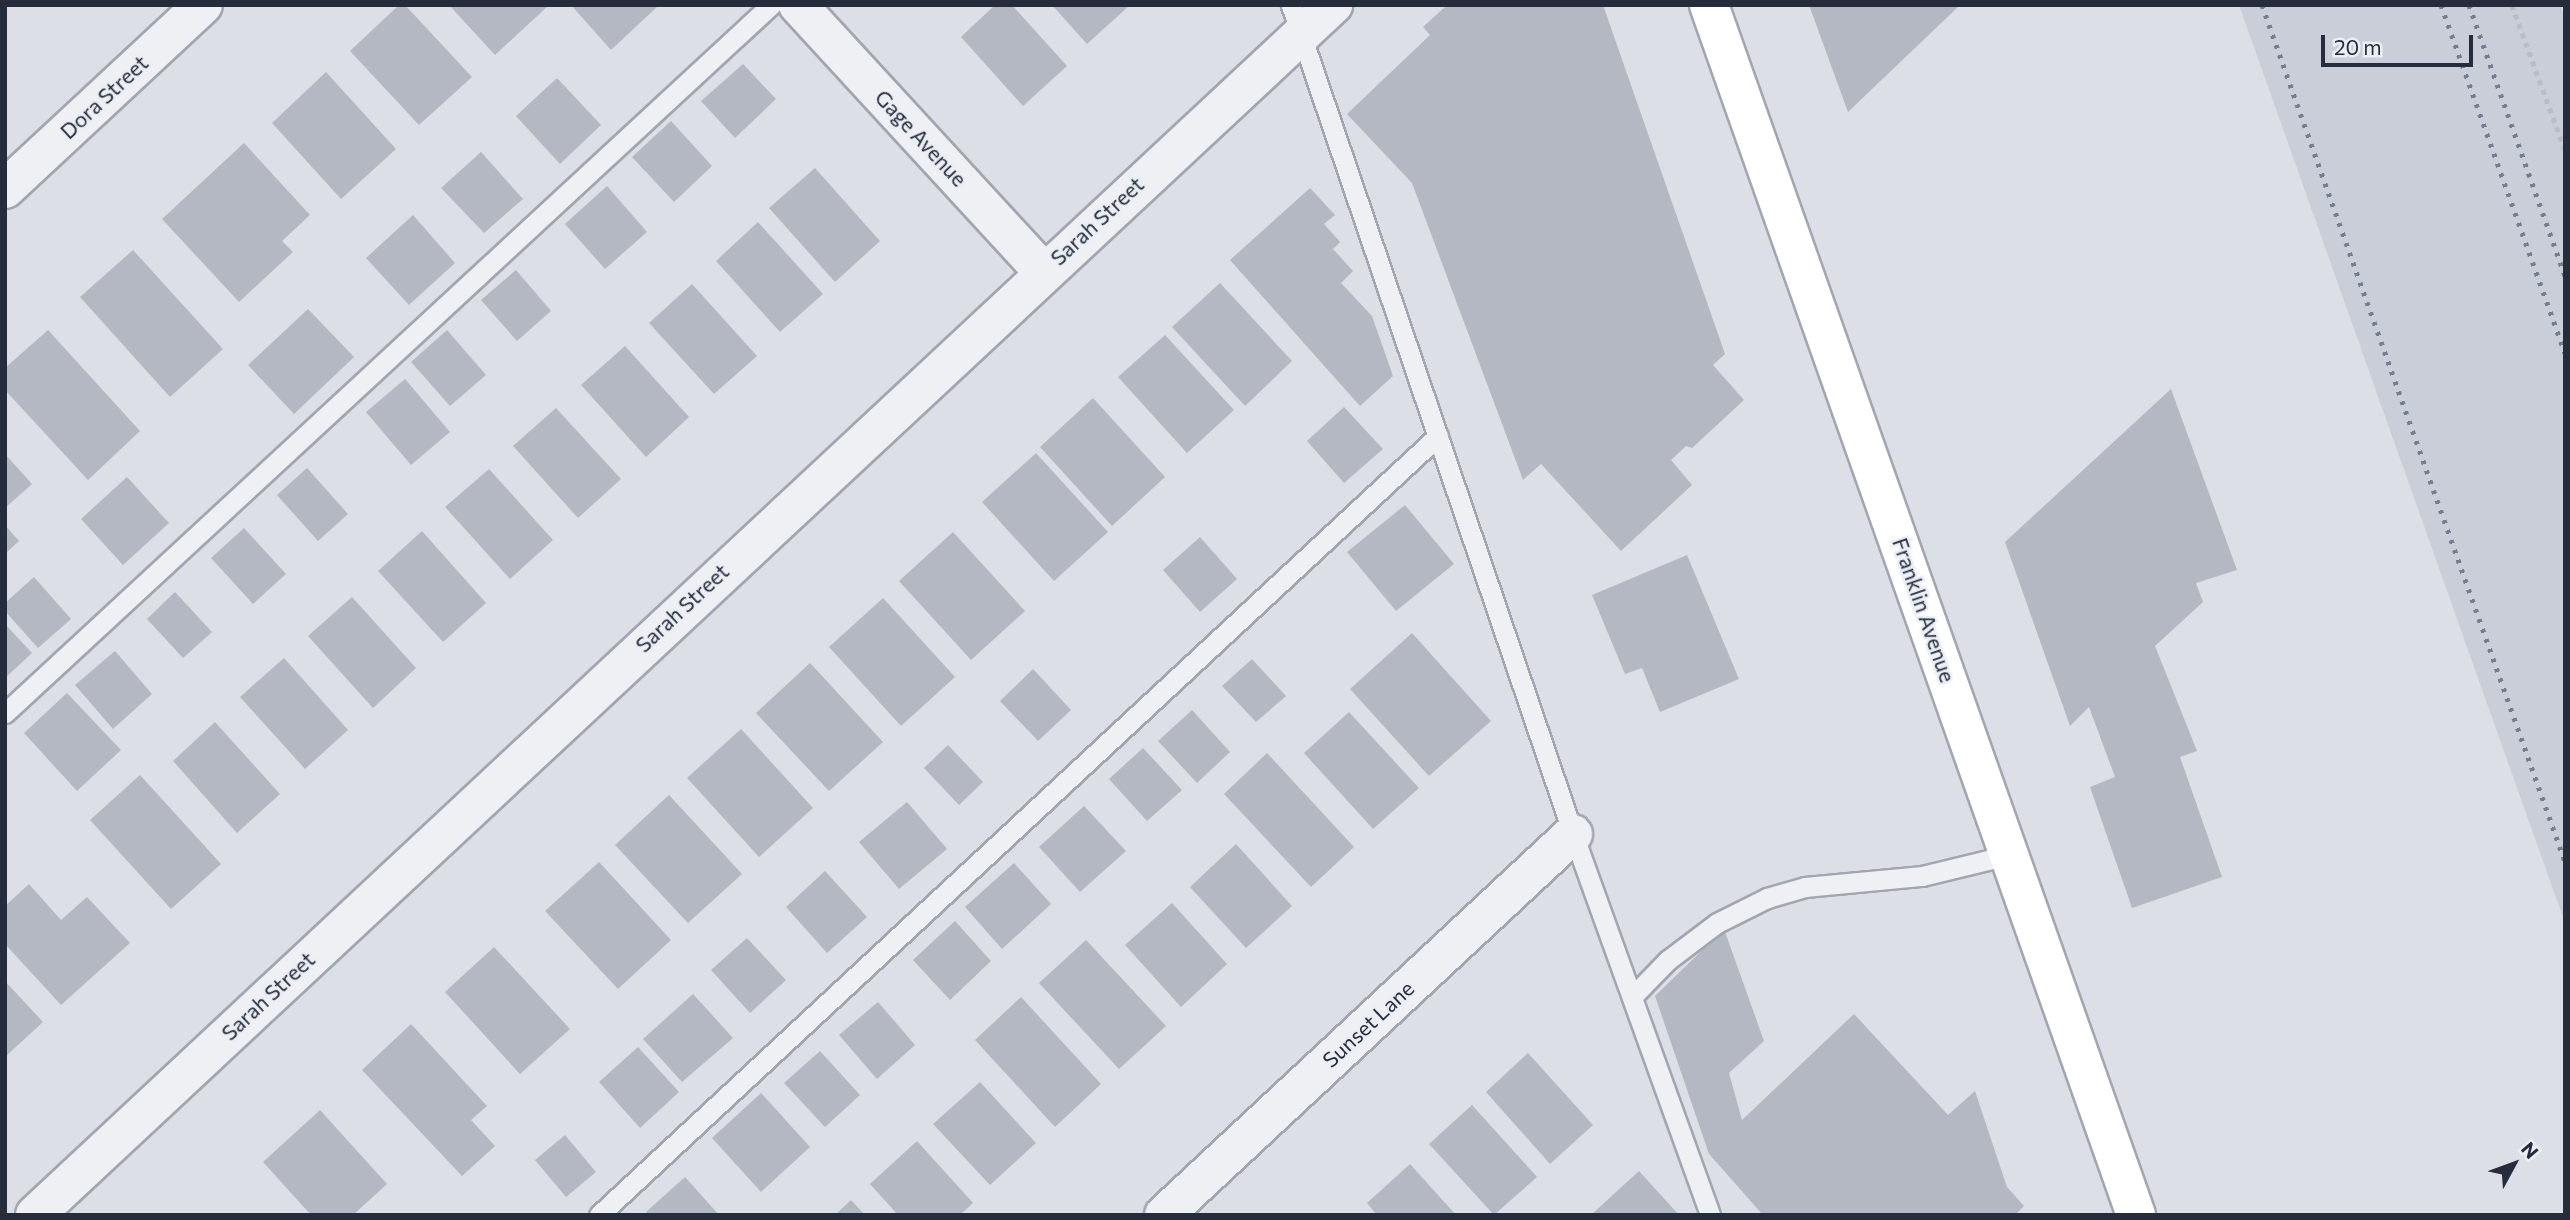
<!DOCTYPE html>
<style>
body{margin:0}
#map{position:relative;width:2570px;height:1220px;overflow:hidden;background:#dcdfe6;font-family:Commissioner,sans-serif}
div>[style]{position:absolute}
.built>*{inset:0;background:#caced8}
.building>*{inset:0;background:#b3b8c3}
.path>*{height:4.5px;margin-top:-2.25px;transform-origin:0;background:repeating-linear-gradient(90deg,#babdc4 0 5px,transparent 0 10px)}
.roads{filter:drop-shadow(2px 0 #a1a6b0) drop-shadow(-2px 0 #a1a6b0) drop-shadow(0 2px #a1a6b0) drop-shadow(0 -2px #a1a6b0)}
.service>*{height:19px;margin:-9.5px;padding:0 9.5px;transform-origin:9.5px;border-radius:9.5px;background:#eef0f4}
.minor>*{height:38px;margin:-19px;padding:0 19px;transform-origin:19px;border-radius:19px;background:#eef0f4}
.secondary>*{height:38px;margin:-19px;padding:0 19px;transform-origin:19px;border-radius:19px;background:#fff}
.rail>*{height:5px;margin-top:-2.5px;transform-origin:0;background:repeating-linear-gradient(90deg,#757e8f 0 3.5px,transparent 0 10.5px)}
span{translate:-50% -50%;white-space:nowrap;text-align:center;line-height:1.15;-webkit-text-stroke:5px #ebeef4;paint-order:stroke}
.street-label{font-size:21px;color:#252d3c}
.frame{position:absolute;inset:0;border:7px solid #252d3c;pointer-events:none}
.north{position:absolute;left:2479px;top:1129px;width:70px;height:70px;-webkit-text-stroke:5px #ebeef4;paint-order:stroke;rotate:49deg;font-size:19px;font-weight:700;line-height:28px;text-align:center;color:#252d3c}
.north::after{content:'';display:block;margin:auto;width:24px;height:32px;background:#252d3c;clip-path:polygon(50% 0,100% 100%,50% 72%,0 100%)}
.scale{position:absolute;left:2321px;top:35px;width:152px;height:32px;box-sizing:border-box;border:4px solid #252d3c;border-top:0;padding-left:9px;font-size:21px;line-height:24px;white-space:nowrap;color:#252d3c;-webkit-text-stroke:5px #ebeef4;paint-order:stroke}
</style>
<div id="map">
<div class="built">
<div style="clip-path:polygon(2239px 5px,2560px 5px,2565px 18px,2565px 923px)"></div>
</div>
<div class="building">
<div style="clip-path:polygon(399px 5px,405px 5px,472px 77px,419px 125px,350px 51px)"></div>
<div style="clip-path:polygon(449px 5px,549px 5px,495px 55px)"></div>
<div style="clip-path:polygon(571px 5px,659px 5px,611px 50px)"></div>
<div style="clip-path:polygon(995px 5px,1012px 5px,1067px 66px,1023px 106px,961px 37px)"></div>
<div style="clip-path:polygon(1052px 5px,1130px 5px,1087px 44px)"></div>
<div style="clip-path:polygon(1447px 5px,1603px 5px,1725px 354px,1713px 365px,1744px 400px,1692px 448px,1686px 446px,1671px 460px,1692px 485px,1621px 551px,1541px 464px,1523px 480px,1412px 183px,1347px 114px,1430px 35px,1423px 27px)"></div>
<div style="clip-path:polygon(1809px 5px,1960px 5px,1848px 112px)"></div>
<div style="clip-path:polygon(743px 64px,776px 99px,735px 138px,701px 101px)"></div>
<div style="clip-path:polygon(326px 72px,396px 149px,341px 199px,272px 123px)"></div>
<div style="clip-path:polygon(557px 78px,601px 125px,560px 164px,516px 116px)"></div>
<div style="clip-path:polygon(671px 121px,712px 166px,674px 202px,632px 157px)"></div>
<div style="clip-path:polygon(244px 143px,310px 215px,282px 241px,293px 252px,239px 302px,162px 219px)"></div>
<div style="clip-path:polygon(481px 152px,523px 199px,484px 233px,441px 188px)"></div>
<div style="clip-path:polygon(815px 168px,880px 241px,835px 282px,769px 208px)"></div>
<div style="clip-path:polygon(607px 186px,647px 232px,605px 269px,565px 224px)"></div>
<div style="clip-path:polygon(1310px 188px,1335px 215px,1324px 224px,1340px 242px,1333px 249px,1353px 271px,1341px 283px,1372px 316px,1393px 376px,1360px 406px,1230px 260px)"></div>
<div style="clip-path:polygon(413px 215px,455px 263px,409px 305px,366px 258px)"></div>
<div style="clip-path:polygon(758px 222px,823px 294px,780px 332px,716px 261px)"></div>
<div style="clip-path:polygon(133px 250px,223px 349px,170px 397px,80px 297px)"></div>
<div style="clip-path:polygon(516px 270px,551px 311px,517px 341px,481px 300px)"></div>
<div style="clip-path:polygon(1220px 283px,1292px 361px,1245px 406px,1172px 327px)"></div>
<div style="clip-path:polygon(692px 284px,757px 356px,714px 394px,649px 323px)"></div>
<div style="clip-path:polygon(308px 309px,354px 357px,294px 414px,248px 365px)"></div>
<div style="clip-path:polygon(48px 330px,140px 431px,88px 480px,5px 390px,5px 368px)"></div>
<div style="clip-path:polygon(447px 330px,486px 375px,450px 406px,411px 362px)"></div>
<div style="clip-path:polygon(1165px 335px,1234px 410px,1187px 453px,1118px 377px)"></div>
<div style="clip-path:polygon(625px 346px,689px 417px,646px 457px,581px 385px)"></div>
<div style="clip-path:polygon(405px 379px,450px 432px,411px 465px,366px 412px)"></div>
<div style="clip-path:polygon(2171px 389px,2237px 570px,2196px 583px,2203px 602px,2155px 646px,2197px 751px,2180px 757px,2222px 877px,2132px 908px,2090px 787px,2115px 777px,2089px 707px,2070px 726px,2005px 542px)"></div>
<div style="clip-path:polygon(1093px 398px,1165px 477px,1112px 526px,1040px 447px)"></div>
<div style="clip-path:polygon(1344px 407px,1383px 449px,1344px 483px,1307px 441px)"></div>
<div style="clip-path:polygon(556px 408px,621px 479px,578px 518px,513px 446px)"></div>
<div style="clip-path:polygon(1036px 453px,1108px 532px,1054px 581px,982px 502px)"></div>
<div style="clip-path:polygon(5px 454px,32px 484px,5px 508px)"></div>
<div style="clip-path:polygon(307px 468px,348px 514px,318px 541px,277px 495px)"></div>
<div style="clip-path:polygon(489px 469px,553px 540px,510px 579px,445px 507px)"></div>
<div style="clip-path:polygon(127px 477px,169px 523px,123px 565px,81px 519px)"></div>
<div style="clip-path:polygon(1405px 505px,1454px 564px,1396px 611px,1347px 552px)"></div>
<div style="clip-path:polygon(5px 525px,19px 541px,5px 554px)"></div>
<div style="clip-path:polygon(244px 528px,286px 574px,253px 604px,211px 558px)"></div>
<div style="clip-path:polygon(422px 531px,486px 603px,443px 642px,378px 571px)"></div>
<div style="clip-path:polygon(953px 532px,1025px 611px,971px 660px,899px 581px)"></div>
<div style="clip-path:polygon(1200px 537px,1237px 579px,1200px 612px,1163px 570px)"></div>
<div style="clip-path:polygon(1687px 555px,1739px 679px,1660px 712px,1642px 668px,1625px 674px,1592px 595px)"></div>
<div style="clip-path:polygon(34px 577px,71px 619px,38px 648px,5px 611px,5px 603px)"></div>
<div style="clip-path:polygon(175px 592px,212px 632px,183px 658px,147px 619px)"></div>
<div style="clip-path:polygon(352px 597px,416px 668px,373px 708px,308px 636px)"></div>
<div style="clip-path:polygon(883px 598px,955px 677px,901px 726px,829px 647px)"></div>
<div style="clip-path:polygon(5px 624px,32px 653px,5px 678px)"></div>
<div style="clip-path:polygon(1412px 633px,1491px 721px,1429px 776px,1350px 689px)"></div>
<div style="clip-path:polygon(115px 651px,152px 694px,113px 729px,75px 685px)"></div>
<div style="clip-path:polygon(284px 658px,348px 730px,305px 769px,240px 697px)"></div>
<div style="clip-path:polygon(1252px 659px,1286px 696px,1256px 722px,1222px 686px)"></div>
<div style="clip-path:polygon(810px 663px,883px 742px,829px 791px,756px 713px)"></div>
<div style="clip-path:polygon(1033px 669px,1071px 710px,1038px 741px,1000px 701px)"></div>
<div style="clip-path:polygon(67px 693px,121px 750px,77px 791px,24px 733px)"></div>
<div style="clip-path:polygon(1192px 710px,1230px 752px,1197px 783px,1158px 741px)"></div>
<div style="clip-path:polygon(1349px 712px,1419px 788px,1373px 829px,1304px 753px)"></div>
<div style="clip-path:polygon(215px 722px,280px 794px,237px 833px,173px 761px)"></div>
<div style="clip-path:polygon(741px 729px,813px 808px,759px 857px,687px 778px)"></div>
<div style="clip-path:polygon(948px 745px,983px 782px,959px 805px,924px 768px)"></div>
<div style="clip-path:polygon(1143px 748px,1182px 790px,1147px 821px,1109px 779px)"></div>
<div style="clip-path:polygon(1267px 753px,1354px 847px,1311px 887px,1224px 794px)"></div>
<div style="clip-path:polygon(140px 775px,221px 864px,171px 909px,90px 820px)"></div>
<div style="clip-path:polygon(669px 795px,742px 874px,688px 923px,615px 845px)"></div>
<div style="clip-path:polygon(907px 802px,947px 849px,899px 889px,859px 842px)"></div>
<div style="clip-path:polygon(1084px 806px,1126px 851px,1080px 892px,1039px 847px)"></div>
<div style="clip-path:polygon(1236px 844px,1292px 906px,1246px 948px,1190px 887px)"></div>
<div style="clip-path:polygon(599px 862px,671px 940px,618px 989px,545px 911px)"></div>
<div style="clip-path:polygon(1014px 863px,1051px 904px,1002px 949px,965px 907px)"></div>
<div style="clip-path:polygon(825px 871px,867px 917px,827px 953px,786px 907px)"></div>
<div style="clip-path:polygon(29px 884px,61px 920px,87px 897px,130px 943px,61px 1005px,5px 944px,5px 906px)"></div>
<div style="clip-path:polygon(1172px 903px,1227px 964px,1181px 1007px,1125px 945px)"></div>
<div style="clip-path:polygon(955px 921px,991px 961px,950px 1000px,913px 960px)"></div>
<div style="clip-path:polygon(1724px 929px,1764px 1041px,1729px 1073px,1742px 1120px,1854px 1014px,1948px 1115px,1975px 1091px,2007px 1187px,2024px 1206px,2015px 1215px,1763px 1215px,1709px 1154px,1655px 996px)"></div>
<div style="clip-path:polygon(747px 938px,786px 980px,750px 1013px,711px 970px)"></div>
<div style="clip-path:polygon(1086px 940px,1166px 1026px,1119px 1069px,1039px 983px)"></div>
<div style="clip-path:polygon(494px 947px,570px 1029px,520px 1074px,445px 992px)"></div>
<div style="clip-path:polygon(5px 981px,43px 1022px,5px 1057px)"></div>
<div style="clip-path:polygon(693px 994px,733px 1038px,682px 1082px,643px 1039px)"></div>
<div style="clip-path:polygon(1021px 997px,1101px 1084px,1055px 1127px,975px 1040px)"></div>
<div style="clip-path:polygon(878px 1002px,915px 1045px,877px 1079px,839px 1035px)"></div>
<div style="clip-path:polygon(411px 1024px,487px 1106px,471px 1120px,495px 1146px,462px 1176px,362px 1070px)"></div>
<div style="clip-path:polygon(638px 1047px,679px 1092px,640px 1128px,599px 1082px)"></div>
<div style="clip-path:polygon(820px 1051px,860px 1095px,825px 1127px,784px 1083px)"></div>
<div style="clip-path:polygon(1528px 1053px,1593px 1125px,1550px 1164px,1486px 1092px)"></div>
<div style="clip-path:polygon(980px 1082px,1036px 1143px,990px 1185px,933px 1124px)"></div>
<div style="clip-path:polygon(761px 1093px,810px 1147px,761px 1192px,712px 1138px)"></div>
<div style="clip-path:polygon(1472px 1105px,1537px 1177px,1494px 1215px,1429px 1144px)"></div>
<div style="clip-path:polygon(320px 1110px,387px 1184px,353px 1215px,311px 1215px,263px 1162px)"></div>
<div style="clip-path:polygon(565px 1135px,596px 1172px,566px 1197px,535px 1160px)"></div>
<div style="clip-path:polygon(917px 1141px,973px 1203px,960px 1215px,898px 1215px,870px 1184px)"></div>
<div style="clip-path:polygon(1410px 1164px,1456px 1215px,1377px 1215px,1367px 1203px)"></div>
<div style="clip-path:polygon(1639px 1171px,1679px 1215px,1591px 1215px)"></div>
<div style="clip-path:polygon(685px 1177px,719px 1215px,649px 1215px,646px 1212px)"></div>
<div style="clip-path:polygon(851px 1200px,865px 1215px,835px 1215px)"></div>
</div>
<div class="path">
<div style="left:2512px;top:5px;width:154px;rotate:69.9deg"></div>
</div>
<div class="roads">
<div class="service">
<div style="left:1291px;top:5px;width:876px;rotate:71.21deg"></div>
<div style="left:1573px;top:834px;width:405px;rotate:70.2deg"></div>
<div style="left:5px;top:713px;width:1043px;rotate:-42.75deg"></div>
<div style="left:1632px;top:997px;width:52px;rotate:-45.8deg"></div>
<div style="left:1668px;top:960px;width:61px;rotate:-37.1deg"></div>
<div style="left:1717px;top:923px;width:56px;rotate:-26.6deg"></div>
<div style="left:1767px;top:898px;width:40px;rotate:-16deg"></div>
<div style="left:1805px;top:887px;width:118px;rotate:-5.4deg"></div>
<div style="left:1922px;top:876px;width:89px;rotate:-13.6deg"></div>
<div style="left:599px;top:1215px;width:1145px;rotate:-42.88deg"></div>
</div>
<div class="minor">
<div style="left:798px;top:5px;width:362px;rotate:47.4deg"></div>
<div style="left:5px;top:189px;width:270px;rotate:-42.9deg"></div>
<div style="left:35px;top:1215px;width:1775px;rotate:-42.99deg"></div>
<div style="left:1164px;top:1215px;width:559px;rotate:-42.97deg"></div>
</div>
<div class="secondary">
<div style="left:1709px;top:5px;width:1283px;rotate:70.56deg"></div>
</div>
</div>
<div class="rail">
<div style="left:2262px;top:5px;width:909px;rotate:70.53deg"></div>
<div style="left:2441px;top:5px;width:369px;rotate:70.4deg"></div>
<div style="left:2469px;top:5px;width:288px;rotate:70.5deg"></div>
</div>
<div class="street-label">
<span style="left:104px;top:97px;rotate:-43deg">Dora Street</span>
<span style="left:921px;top:138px;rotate:47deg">Gage Avenue</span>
<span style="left:1097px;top:221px;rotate:-43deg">Sarah Street</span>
<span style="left:682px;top:608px;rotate:-43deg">Sarah Street</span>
<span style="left:1924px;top:610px;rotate:71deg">Franklin Avenue</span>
<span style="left:268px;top:996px;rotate:-43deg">Sarah Street</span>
<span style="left:1368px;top:1024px;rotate:-43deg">Sunset Lane</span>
</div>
<div class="frame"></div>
<div class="north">N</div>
<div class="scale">20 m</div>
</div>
